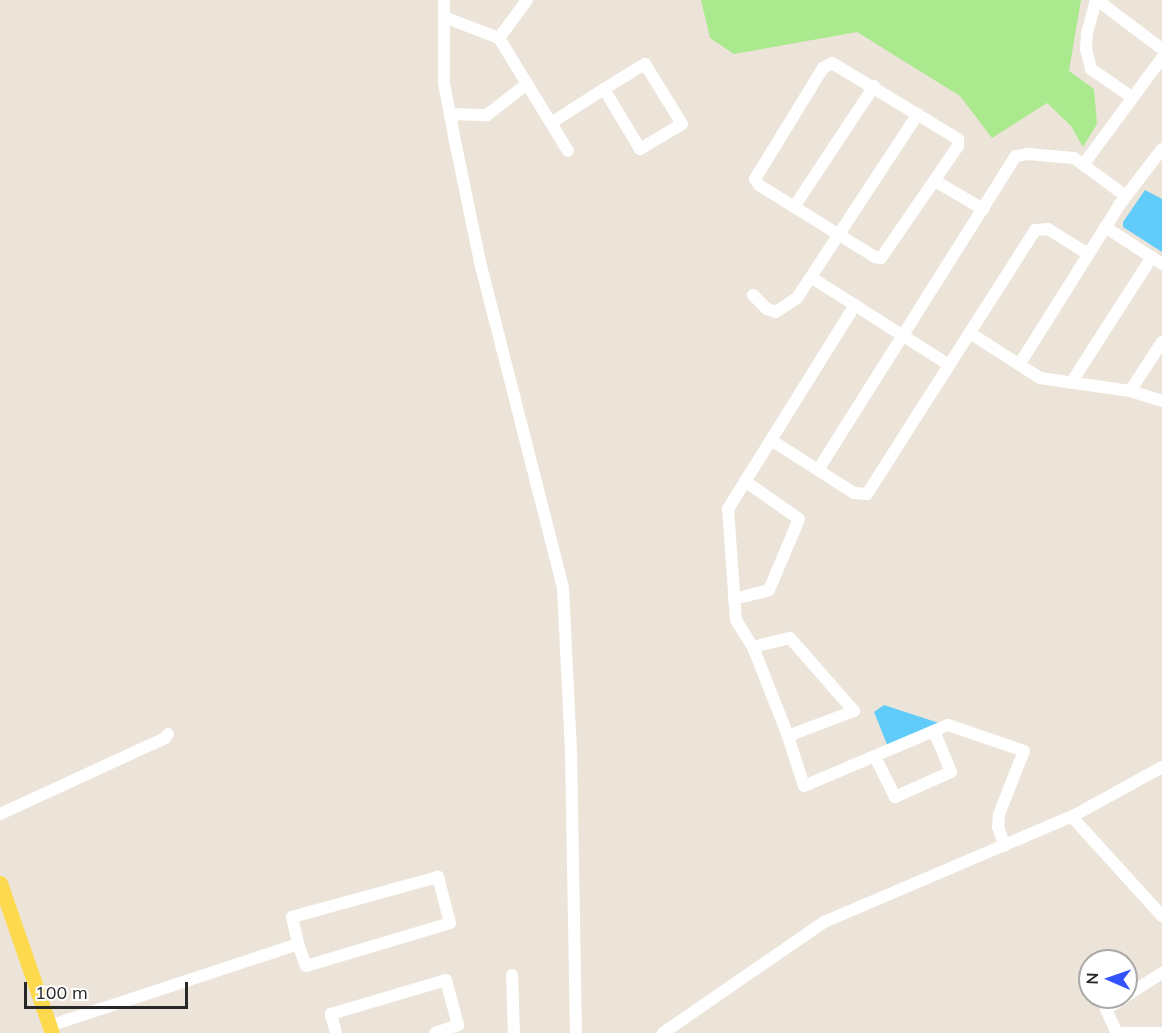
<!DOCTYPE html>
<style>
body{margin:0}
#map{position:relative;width:1162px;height:1033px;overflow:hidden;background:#ece4d8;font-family:Mulish,sans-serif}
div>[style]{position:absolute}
.green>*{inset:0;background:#abe98f}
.water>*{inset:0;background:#61ccf9}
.minor>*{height:12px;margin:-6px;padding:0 6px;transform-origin:6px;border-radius:6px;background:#fff}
.major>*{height:15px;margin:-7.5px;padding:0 7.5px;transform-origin:7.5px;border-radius:7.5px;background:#fdd94d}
span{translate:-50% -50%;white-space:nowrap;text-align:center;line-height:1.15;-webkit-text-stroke:6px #fff;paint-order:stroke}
.north{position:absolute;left:1078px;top:949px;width:60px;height:60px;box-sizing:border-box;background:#fff;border:2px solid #a9a9a9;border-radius:50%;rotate:272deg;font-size:16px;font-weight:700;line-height:24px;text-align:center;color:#282828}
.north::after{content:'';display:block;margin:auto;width:21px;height:27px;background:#3353ff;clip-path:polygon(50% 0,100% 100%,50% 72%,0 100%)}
.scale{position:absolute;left:24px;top:982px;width:164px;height:27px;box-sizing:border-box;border:3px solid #282828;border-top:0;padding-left:8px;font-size:18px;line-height:21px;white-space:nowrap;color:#282828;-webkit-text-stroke:4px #fff;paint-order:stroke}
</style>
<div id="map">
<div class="green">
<div style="clip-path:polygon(701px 0,1081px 0,1069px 71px,1094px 89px,1097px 124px,1083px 147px,1071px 126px,1047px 103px,992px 138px,960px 96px,857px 32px,734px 54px,710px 38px)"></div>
</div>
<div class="water">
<div style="clip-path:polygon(1145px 190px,1162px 199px,1162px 252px,1123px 227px,1123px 222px)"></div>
<div style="clip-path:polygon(884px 705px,942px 724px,888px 747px,874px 712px)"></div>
</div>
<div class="minor">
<div style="left:444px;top:0;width:83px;rotate:90deg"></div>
<div style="left:444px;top:83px;width:59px;rotate:79.3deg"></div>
<div style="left:455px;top:141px;width:128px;rotate:78.3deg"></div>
<div style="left:481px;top:266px;width:332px;rotate:75.7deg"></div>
<div style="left:563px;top:588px;width:162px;rotate:87.2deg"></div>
<div style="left:571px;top:750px;width:283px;rotate:89deg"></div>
<div style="left:1096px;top:0;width:35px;rotate:105deg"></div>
<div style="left:1087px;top:34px;width:15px;rotate:94deg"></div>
<div style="left:1086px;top:49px;width:21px;rotate:76deg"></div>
<div style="left:1091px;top:69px;width:51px;rotate:34.6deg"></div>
<div style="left:1097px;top:0;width:81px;rotate:37deg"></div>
<div style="left:444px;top:17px;width:59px;rotate:20.9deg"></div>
<div style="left:499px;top:38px;width:132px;rotate:58.6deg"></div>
<div style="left:499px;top:38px;width:47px;rotate:-53.6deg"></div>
<div style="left:832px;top:63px;width:147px;rotate:31.1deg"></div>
<div style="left:958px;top:139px;width:7px;rotate:90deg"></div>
<div style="left:958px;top:146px;width:136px;rotate:124.5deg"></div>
<div style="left:881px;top:258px;width:6px;rotate:-171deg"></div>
<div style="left:875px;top:257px;width:137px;rotate:-148.2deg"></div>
<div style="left:759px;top:185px;width:7px;rotate:-124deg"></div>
<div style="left:755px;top:179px;width:130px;rotate:-58.5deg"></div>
<div style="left:823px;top:68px;width:10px;rotate:-29deg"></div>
<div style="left:450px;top:114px;width:37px;rotate:2deg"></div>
<div style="left:487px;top:115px;width:51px;rotate:-37.8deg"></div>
<div style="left:551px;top:123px;width:63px;rotate:-32.7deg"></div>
<div style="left:604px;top:89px;width:48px;rotate:-31.4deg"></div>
<div style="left:645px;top:64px;width:70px;rotate:58.3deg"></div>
<div style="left:682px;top:124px;width:49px;rotate:149.2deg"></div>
<div style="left:640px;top:149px;width:70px;rotate:-121deg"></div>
<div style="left:1083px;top:165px;width:133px;rotate:-53.6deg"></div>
<div style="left:935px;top:181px;width:56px;rotate:30.3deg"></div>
<div style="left:794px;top:207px;width:145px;rotate:-56.5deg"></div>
<div style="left:1105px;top:227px;width:68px;rotate:33deg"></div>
<div style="left:812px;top:278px;width:162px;rotate:32.4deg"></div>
<div style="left:753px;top:295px;width:20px;rotate:45deg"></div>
<div style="left:767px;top:309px;width:9px;rotate:18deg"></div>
<div style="left:776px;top:312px;width:25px;rotate:-34deg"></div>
<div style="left:797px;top:298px;width:220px;rotate:-56.7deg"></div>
<div style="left:855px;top:305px;width:240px;rotate:121.9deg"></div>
<div style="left:728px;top:509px;width:111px;rotate:85.9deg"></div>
<div style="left:736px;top:620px;width:32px;rotate:58deg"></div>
<div style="left:753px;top:647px;width:96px;rotate:68.5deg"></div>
<div style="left:788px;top:736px;width:52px;rotate:72.3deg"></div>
<div style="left:804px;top:786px;width:156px;rotate:-23deg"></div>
<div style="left:948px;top:725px;width:80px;rotate:18.9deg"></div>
<div style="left:1024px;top:751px;width:68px;rotate:111.6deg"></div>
<div style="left:999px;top:814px;width:13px;rotate:94deg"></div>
<div style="left:998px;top:827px;width:20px;rotate:70deg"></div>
<div style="left:970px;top:333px;width:83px;rotate:32.7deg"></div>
<div style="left:1040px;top:378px;width:91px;rotate:8.2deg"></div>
<div style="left:1130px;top:391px;width:34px;rotate:17deg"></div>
<div style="left:1019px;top:365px;width:190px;rotate:-57.9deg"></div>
<div style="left:1120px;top:204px;width:69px;rotate:-52.6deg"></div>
<div style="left:1071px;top:383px;width:150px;rotate:-57.3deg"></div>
<div style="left:1130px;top:391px;width:59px;rotate:-56.9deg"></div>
<div style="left:771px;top:440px;width:98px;rotate:32.6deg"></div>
<div style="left:854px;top:493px;width:13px;rotate:4deg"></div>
<div style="left:867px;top:494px;width:313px;rotate:-57.5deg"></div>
<div style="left:1035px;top:230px;width:13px;rotate:-4deg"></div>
<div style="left:1048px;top:229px;width:47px;rotate:32deg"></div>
<div style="left:818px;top:470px;width:371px;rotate:-57.8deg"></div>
<div style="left:1016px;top:156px;width:12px;rotate:-9deg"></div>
<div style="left:1028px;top:154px;width:46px;rotate:5deg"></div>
<div style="left:1074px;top:158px;width:64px;rotate:36.2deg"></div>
<div style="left:734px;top:599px;width:36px;rotate:-14deg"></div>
<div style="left:769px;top:590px;width:77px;rotate:-67.1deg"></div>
<div style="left:799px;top:519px;width:66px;rotate:-144.9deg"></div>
<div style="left:753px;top:647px;width:38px;rotate:-14deg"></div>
<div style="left:790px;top:638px;width:97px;rotate:48.8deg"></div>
<div style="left:854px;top:711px;width:71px;rotate:159.3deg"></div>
<div style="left:875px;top:757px;width:45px;rotate:63.4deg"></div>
<div style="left:895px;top:797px;width:61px;rotate:-24.1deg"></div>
<div style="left:951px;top:772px;width:44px;rotate:-112.5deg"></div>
<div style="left:0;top:814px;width:182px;rotate:-24.7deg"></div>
<div style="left:165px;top:738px;width:5px;rotate:-53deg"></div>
<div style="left:1072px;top:817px;width:134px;rotate:47.7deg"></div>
<div style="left:512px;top:975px;width:58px;rotate:88deg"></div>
<div style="left:1126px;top:996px;width:43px;rotate:-32.6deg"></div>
<div style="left:49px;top:1026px;width:262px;rotate:-18.2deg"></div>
<div style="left:298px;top:944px;width:23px;rotate:70deg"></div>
<div style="left:306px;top:966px;width:150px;rotate:-16.6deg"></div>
<div style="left:450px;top:923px;width:48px;rotate:-104.6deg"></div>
<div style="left:438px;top:877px;width:151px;rotate:164.7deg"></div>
<div style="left:292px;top:917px;width:28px;rotate:77deg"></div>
<div style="left:336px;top:1033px;width:20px;rotate:-105deg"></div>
<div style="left:331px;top:1014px;width:120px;rotate:-16.5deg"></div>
<div style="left:446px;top:980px;width:47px;rotate:75.1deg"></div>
<div style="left:458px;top:1025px;width:24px;rotate:161deg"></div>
<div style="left:663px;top:1033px;width:196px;rotate:-34.6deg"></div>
<div style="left:824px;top:922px;width:271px;rotate:-23.1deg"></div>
<div style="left:1073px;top:816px;width:102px;rotate:-28.8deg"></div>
<div style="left:1116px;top:1033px;width:44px"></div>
<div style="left:1117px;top:1033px;width:26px;rotate:-115deg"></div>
<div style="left:1106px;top:1009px;width:22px;rotate:-32deg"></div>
</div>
<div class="major">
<div style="left:0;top:883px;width:159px;rotate:70.9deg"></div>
</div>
<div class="north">N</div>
<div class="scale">100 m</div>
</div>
